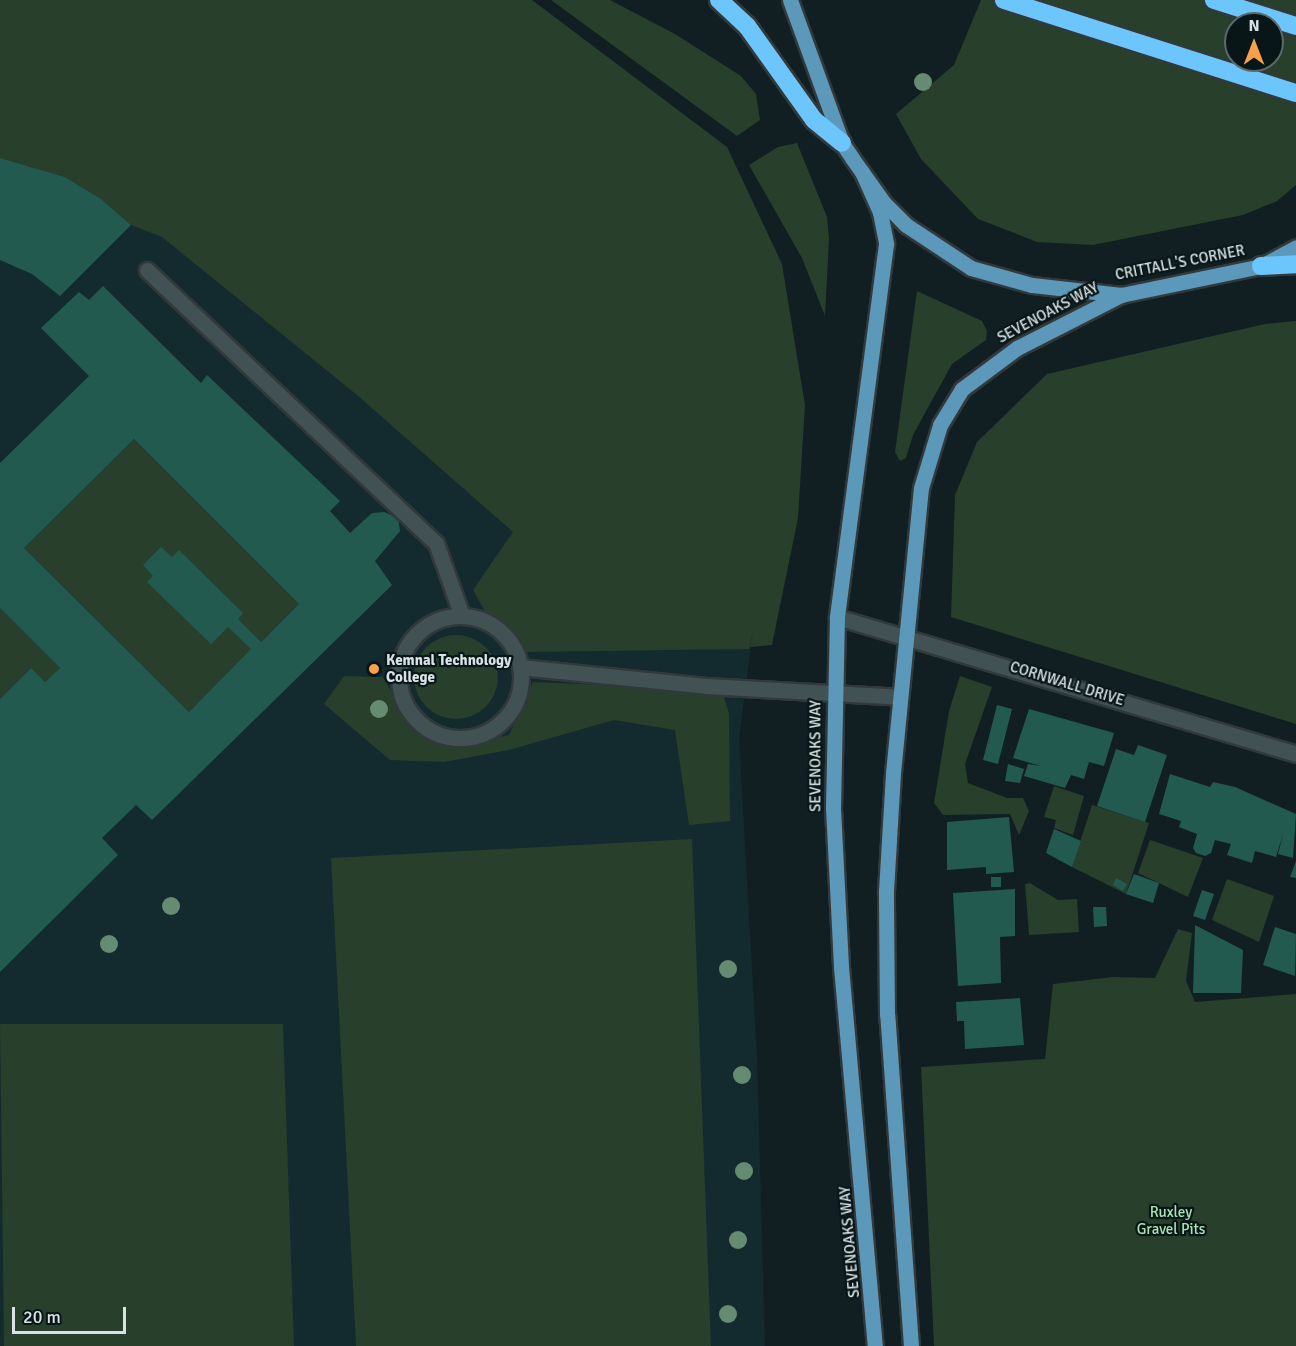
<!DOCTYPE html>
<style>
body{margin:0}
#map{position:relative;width:1296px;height:1346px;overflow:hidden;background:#111f22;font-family:Signika,sans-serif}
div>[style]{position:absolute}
.built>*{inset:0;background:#132b2e}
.green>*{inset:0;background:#273f2b}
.round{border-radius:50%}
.building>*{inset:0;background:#235a4f}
.roads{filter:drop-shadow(2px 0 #31393b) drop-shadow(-2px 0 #31393b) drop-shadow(0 2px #31393b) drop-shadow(0 -2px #31393b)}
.lane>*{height:15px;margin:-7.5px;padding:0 7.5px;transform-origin:7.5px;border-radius:7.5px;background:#425254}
.lane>.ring{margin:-7.5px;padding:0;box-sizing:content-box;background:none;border:15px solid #425254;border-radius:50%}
.street>*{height:15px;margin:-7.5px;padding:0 7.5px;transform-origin:7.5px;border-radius:7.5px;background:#425254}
.primary>*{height:15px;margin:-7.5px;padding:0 7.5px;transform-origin:7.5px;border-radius:7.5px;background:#5b98b9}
.highway>*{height:18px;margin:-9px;padding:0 9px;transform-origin:9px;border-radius:9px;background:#6cc6fc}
.trees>*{width:18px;height:18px;margin:-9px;border-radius:50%;background:#658b71}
.dots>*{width:16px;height:16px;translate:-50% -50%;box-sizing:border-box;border:3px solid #081618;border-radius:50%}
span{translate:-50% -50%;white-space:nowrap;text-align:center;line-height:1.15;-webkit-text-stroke:4.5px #081618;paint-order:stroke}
.street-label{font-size:15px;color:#d9e2e4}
.poi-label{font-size:15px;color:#d9e2e4;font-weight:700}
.left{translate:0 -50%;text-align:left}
.park-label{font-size:15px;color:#a9e4b2}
.north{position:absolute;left:1224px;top:12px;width:60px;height:60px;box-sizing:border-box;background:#081618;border:2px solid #5c686a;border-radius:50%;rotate:0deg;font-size:16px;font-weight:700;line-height:24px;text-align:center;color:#d9e2e4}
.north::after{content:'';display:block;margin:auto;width:21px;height:27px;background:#f9a04c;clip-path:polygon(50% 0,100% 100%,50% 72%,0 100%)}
.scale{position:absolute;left:12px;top:1307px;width:114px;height:27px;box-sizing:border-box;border:3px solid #d9e2e4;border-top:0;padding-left:8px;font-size:18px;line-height:21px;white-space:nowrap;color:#d9e2e4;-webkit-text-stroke:4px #081618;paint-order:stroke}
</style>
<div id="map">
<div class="built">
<div style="clip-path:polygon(0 0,757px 600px,739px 738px,757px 1056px,765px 1346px,0 1346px)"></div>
</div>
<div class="green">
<div style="clip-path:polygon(0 0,532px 0,727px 147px,782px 264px,805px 405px,798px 518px,772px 645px,750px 647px,753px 630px,749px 649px,525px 652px,506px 627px,487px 615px,473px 590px,513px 532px,357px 395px,162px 237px,131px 225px,101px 199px,65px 177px,0 158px)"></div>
<div style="clip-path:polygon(551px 0,610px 0,675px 34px,741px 76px,756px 94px,760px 120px,737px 136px)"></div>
<div style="clip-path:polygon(evenodd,981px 0,1296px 0,1296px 185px,1277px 201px,1243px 215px,1093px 245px,1037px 242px,978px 219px,921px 159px,896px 114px,954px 65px,981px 0,1236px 24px,1272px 24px,1272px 60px,1236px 60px,1236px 24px)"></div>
<div style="clip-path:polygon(797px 143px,827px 217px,829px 239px,825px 316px,802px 258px,749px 165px,778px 147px)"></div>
<div style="clip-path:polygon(917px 291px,982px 321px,987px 331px,986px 340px,952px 364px,913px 435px,906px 458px,900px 461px,895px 452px)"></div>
<div style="clip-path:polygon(1296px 321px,1296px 724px,951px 617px,955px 495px,977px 442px,1047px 374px,1265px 324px)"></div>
<div style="clip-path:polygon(134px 439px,299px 604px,189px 712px,24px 548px)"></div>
<div style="clip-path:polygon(0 608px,60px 668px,45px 682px,31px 668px,0 699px)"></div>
<div class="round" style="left:414px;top:635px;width:84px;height:84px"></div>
<div style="clip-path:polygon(344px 676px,383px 677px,413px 728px,461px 745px,509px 735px,533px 682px,722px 690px,729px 714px,730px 821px,689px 825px,675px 730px,614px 720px,509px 750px,444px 762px,390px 760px,324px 704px)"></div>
<div style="clip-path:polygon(960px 676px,992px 687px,965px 764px,968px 783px,1007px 798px,1023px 798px,1029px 811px,1019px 835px,1010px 814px,943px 815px,934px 803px,949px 711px)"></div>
<div style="clip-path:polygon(1054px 786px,1084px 796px,1073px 835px,1054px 828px,1056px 820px,1044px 817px)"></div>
<div style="clip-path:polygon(1092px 805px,1149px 823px,1126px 894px,1072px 867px)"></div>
<div style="clip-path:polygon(692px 839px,711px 1346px,356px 1346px,331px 858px)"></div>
<div style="clip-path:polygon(1150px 840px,1203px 858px,1188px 897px,1138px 873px)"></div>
<div style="clip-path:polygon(1227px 879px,1274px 896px,1259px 942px,1212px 920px)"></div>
<div style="clip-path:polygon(1030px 883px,1058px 900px,1077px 899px,1079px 932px,1029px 935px,1025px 884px)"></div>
<div style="clip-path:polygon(1178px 929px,1192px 933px,1186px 981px,1195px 1002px,1296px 994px,1296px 1346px,934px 1346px,921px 1067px,1045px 1059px,1053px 984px,1113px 977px,1155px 978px)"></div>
<div style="clip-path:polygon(0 1024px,283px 1024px,294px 1346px,4px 1346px)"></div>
</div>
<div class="building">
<div style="clip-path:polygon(0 158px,65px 177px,101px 199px,131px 225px,60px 296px,32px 274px,0 260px)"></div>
<div style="clip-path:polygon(evenodd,103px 286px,201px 383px,207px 375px,340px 501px,330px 511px,350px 533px,372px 513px,384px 512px,398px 518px,400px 531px,375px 561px,392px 585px,152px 820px,136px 805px,102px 838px,118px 855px,0 972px,0 699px,31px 668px,45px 682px,60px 668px,0 608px,0 463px,89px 376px,41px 328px,79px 292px,89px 300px,103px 286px,134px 439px,299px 604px,261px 642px,238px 619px,243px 613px,179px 550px,172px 557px,161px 547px,143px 565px,153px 576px,147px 582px,211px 644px,228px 627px,251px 649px,189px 712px,24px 548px,134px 439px)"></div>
<div style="clip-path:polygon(997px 705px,1012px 709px,998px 764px,983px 760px)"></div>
<div style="clip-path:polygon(1029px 709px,1114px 733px,1104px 766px,1089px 762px,1084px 779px,1071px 775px,1065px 788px,1024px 776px,1028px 764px,1041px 766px,1013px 758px)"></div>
<div style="clip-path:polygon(1138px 745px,1167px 755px,1145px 822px,1097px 806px,1116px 749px,1134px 755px)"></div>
<div style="clip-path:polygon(1008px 764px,1024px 769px,1020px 783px,1005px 781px)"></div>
<div style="clip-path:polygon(1170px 774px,1210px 787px,1213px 782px,1235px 787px,1296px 814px,1293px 858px,1278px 854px,1283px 834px,1276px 857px,1255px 851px,1252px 863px,1227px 855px,1231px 844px,1215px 840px,1211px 853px,1205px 856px,1196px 853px,1193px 848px,1197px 834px,1179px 827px,1181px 821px,1159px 814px)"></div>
<div style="clip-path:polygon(1009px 817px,1014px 872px,986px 874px,986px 867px,947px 870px,947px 822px)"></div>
<div style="clip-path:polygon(1054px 829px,1081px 841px,1072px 867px,1046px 853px)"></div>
<div style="clip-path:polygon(1296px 861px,1296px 878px,1290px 877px)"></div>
<div style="clip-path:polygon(1134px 874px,1159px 883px,1153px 903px,1126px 894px)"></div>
<div style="clip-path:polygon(991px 877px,1001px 877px,1001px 887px,991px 887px)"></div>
<div style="clip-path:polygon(1116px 878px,1127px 884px,1123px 891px,1113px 885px)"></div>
<div style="clip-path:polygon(1015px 889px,1015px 936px,1000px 937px,1001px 983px,958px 986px,953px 893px)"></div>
<div style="clip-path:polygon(1202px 890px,1214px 894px,1205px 920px,1193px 916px)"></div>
<div style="clip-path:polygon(1093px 907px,1106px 907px,1107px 926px,1094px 927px)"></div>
<div style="clip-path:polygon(1195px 925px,1243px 950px,1241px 993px,1193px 993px)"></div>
<div style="clip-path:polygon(1275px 927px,1296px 934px,1295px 976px,1263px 965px)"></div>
<div style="clip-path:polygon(1020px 998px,1024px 1045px,965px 1049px,964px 1021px,957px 1021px,956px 1002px)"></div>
</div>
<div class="roads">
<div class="lane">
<div style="left:147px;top:270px;width:398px;rotate:43.4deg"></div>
<div style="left:436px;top:543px;width:77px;rotate:70.4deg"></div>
<div class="ring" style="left:399px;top:616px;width:107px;height:107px"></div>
<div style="left:520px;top:667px;width:187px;rotate:5.8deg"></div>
<div style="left:706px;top:686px;width:194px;rotate:3.2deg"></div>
</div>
<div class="street">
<div style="left:837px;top:617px;width:479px;rotate:16.6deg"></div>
</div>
<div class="primary">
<div style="left:790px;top:0;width:152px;rotate:70deg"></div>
<div style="left:842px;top:143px;width:18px;rotate:56deg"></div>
<div style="left:852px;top:158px;width:55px;rotate:54.6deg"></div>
<div style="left:884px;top:203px;width:31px;rotate:45deg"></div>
<div style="left:906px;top:225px;width:78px;rotate:33.5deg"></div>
<div style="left:971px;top:268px;width:63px;rotate:15.6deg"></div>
<div style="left:1032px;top:285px;width:90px;rotate:6.4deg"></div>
<div style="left:1121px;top:295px;width:143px;rotate:-11.7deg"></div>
<div style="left:1261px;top:266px;width:40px;rotate:-28deg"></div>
<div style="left:862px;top:172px;width:44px;rotate:65.8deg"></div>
<div style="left:880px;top:212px;width:33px;rotate:79deg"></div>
<div style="left:886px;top:244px;width:376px;rotate:97.5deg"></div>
<div style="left:837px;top:617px;width:191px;rotate:91.2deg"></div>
<div style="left:833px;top:808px;width:159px;rotate:87.1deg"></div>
<div style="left:841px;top:967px;width:381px;rotate:84.9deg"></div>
<div style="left:911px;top:1346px;width:332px;rotate:-94.1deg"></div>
<div style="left:887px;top:1015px;width:124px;rotate:-90.5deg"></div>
<div style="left:886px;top:891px;width:118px;rotate:-86.6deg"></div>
<div style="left:893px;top:773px;width:286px;rotate:-84.4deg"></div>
<div style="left:921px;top:488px;width:66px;rotate:-73.2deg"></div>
<div style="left:940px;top:425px;width:42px;rotate:-58.6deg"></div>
<div style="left:962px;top:389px;width:69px;rotate:-36.7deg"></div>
<div style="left:1017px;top:348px;width:117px;rotate:-27deg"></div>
</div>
<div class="highway">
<div style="left:719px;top:0;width:38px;rotate:43deg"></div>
<div style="left:747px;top:26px;width:115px;rotate:54.5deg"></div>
<div style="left:814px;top:120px;width:36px;rotate:39deg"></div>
<div style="left:1004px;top:0;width:306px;rotate:17.7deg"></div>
<div style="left:1214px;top:0;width:86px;rotate:17.6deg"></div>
<div style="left:1261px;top:266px;width:35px;rotate:-3deg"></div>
</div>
</div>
<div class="trees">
<div style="left:923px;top:82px"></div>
<div style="left:379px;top:709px"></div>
<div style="left:171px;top:906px"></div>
<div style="left:109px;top:944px"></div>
<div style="left:728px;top:969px"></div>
<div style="left:742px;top:1075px"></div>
<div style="left:744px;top:1171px"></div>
<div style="left:738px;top:1240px"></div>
<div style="left:728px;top:1314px"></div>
</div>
<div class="dots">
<div style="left:374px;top:669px;background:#f9a04c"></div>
</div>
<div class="street-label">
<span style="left:1180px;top:263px;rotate:-11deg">CRITTALL'S CORNER</span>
<span style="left:1048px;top:313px;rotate:-28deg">SEVENOAKS WAY</span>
<span style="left:1067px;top:684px;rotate:17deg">CORNWALL DRIVE</span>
<span style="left:816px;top:756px;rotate:-90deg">SEVENOAKS WAY</span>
<span style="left:850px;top:1242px;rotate:-95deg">SEVENOAKS WAY</span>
</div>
<div class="poi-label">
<span class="left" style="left:386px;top:669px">Kemnal Technology<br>College</span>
</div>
<div class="park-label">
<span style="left:1171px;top:1221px">Ruxley<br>Gravel Pits</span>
</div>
<div class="north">N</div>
<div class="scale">20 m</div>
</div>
